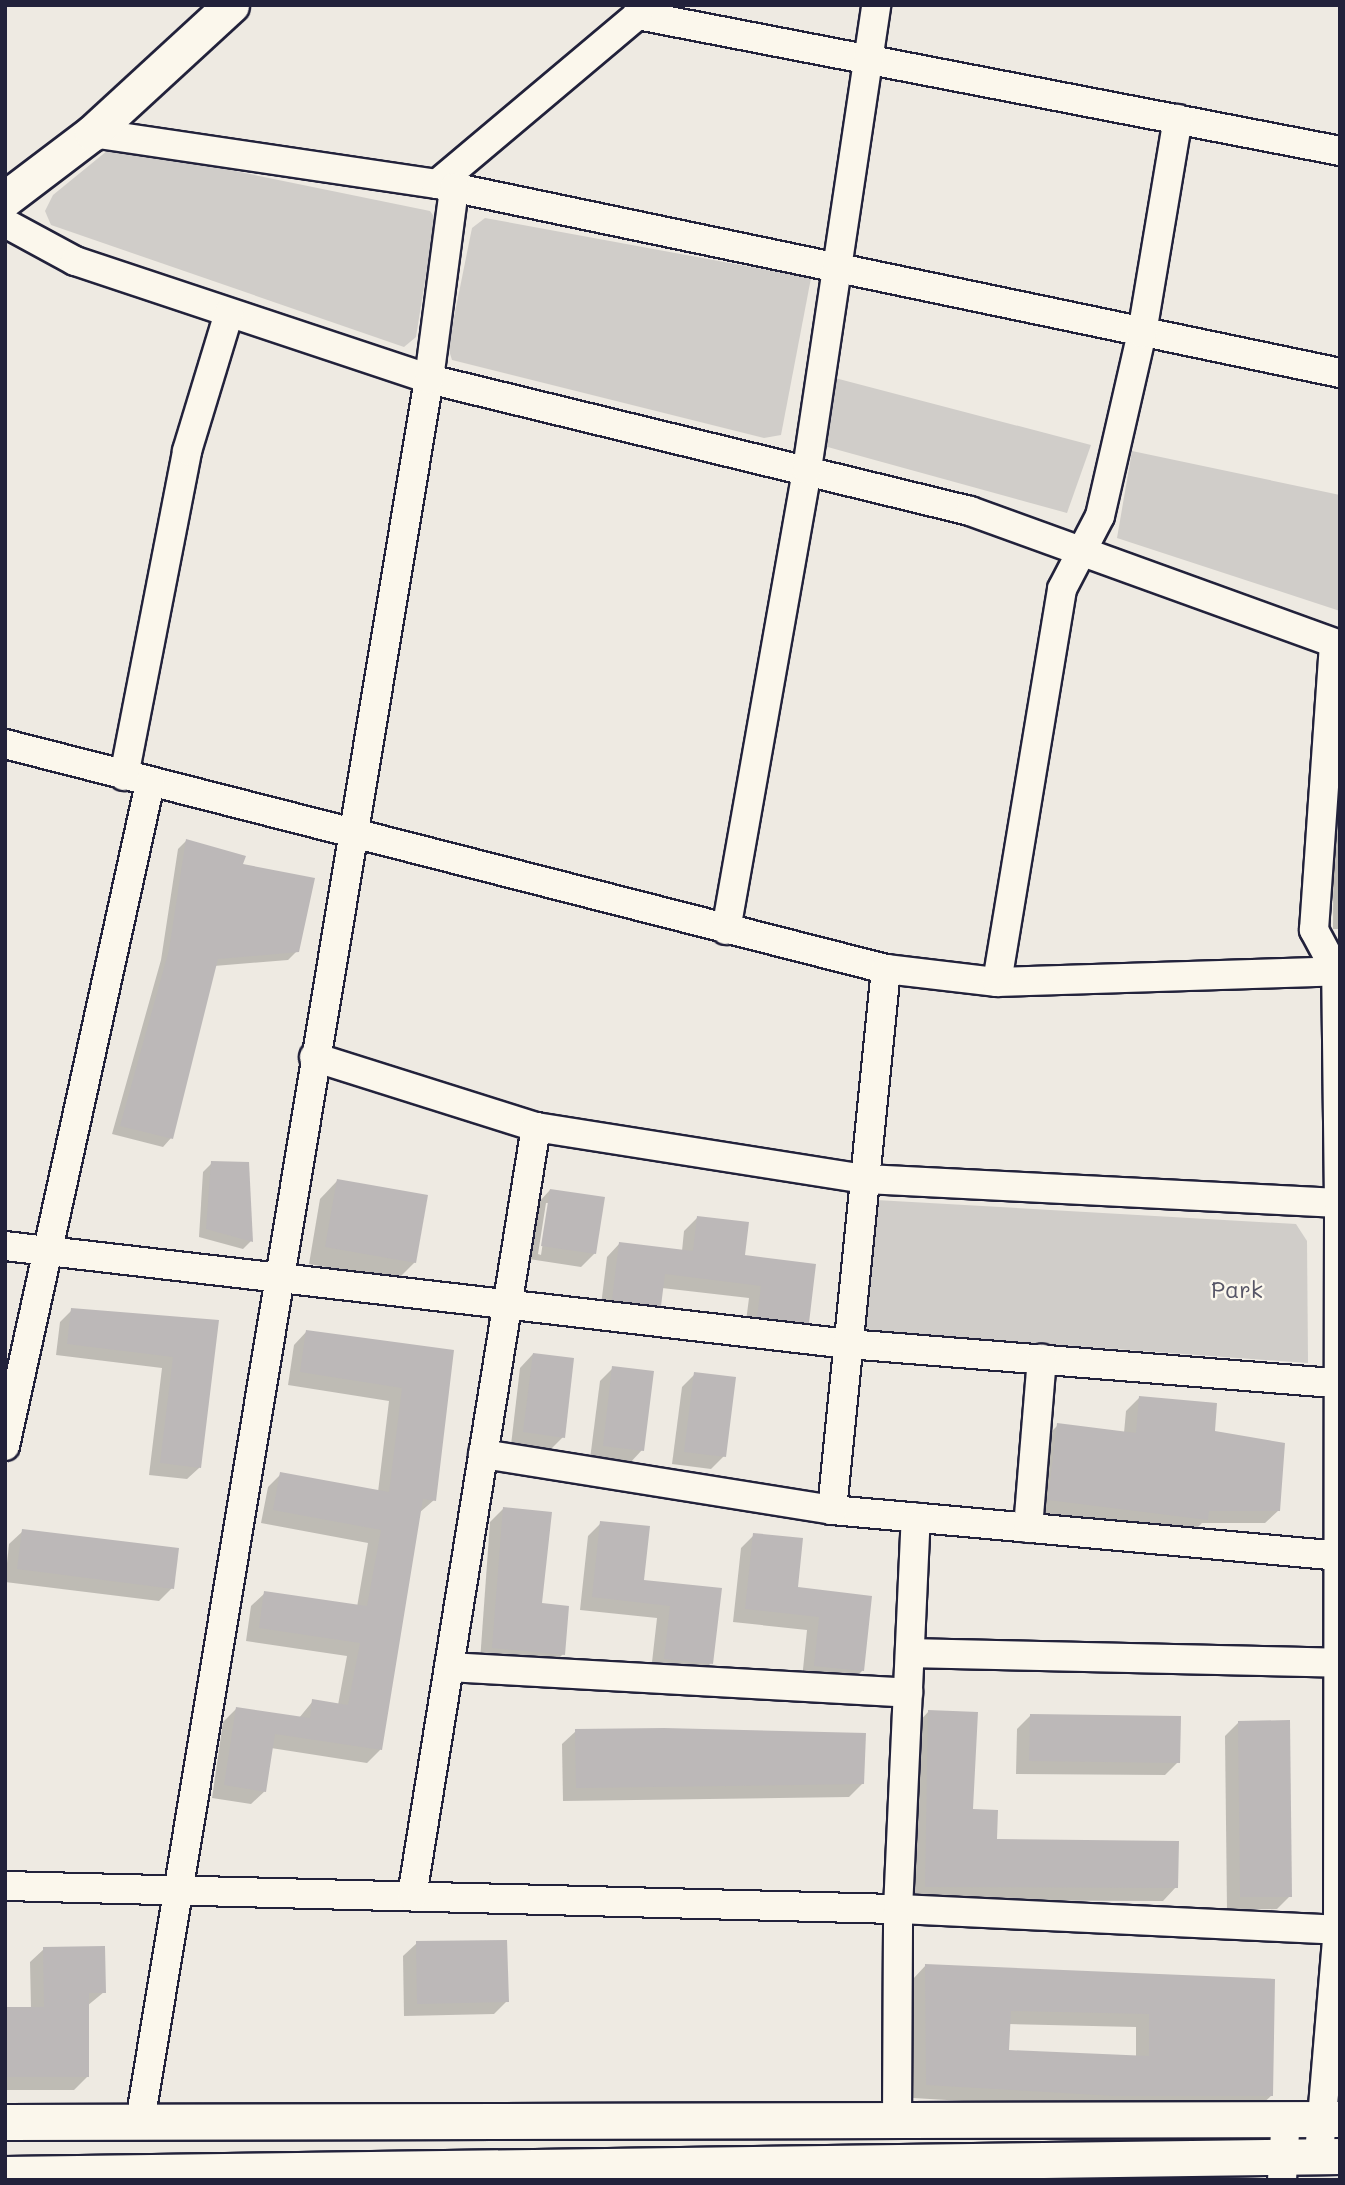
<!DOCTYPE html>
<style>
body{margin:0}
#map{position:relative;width:1345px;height:2185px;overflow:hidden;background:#eeeae2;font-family:Mali,sans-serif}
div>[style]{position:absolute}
.green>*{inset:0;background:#d0cdc9}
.shadow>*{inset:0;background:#0003}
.building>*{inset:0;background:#bcb8b8}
.roads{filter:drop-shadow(2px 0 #22223b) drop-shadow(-2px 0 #22223b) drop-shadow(0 2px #22223b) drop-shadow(0 -2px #22223b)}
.minor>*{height:28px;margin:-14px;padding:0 14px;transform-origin:14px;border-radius:14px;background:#fbf7ec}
.major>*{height:35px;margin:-17.5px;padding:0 17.5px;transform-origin:17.5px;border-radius:17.5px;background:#fbf7ec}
span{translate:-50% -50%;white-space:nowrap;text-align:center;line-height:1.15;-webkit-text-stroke:5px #fbf7ec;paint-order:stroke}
.park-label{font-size:23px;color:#565566}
.frame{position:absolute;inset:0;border:7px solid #22223b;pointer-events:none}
</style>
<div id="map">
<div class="green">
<div style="clip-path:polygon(113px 146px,430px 211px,435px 218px,416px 337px,404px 347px,51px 225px,45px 211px,53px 195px)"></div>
<div style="clip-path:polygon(485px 218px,811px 278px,781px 435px,764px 438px,452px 360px,448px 347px,472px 228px)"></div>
<div style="clip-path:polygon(835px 378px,1091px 445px,1067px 513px,824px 446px)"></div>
<div style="clip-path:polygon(1132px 451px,1340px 495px,1340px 611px,1117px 538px)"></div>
<div style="clip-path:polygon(876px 1200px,1296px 1224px,1307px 1241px,1308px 1363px,866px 1331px)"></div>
</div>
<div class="shadow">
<div style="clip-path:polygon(1340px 713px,1340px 929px,1333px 929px,1334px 719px)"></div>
<div style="clip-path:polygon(186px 841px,241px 866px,297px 951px,288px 960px,214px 966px,171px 1138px,163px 1147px,112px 1134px,161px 960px,178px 849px)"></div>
<div style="clip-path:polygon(212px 1163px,251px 1241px,243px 1249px,199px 1237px,203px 1172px)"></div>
<div style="clip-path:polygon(337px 1181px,415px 1262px,397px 1280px,309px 1264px,320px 1199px)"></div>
<div style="clip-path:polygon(evenodd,550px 1190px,595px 1253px,581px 1267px,529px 1259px,537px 1204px,550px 1190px,546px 1203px,549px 1203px,541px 1255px,538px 1254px,546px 1203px)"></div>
<div style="clip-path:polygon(697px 1218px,808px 1322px,794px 1335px,745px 1329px,749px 1298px,662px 1288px,660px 1305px,646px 1318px,600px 1313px,607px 1257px,620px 1243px,682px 1251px,684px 1231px)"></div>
<div style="clip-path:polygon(72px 1310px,217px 1321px,199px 1468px,187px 1479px,149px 1475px,162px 1368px,56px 1355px,60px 1322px)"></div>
<div style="clip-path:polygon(307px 1331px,452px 1352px,434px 1500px,419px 1513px,380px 1750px,367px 1763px,271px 1748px,265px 1791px,251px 1804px,212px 1798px,223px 1722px,237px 1708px,299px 1718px,313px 1701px,338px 1705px,347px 1656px,246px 1641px,251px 1606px,265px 1593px,357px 1607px,368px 1543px,261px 1523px,268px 1487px,281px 1474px,378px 1492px,389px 1401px,288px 1385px,294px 1345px)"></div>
<div style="clip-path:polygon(533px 1354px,563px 1437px,550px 1450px,511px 1445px,520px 1368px)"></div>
<div style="clip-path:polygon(613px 1368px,642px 1450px,629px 1464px,590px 1459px,600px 1381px)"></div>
<div style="clip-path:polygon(695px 1374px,724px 1456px,711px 1469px,672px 1464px,682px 1387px)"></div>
<div style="clip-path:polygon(1139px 1398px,1213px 1433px,1279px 1510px,1265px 1523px,1202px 1523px,1193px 1532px,1036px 1512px,1045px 1438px,1058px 1425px,1124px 1433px,1126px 1411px)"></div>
<div style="clip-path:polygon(503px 1509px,563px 1654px,550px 1667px,480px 1661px,490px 1522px)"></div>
<div style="clip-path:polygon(601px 1523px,642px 1581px,720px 1590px,711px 1663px,698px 1676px,651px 1671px,657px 1618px,580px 1610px,588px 1536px)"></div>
<div style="clip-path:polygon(23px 1531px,172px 1588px,159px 1601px,5px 1582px,9px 1544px)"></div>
<div style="clip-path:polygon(754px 1535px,796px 1589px,870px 1597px,862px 1671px,849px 1684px,802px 1679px,807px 1630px,733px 1622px,741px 1548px)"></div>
<div style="clip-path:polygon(929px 1711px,971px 1811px,995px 1840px,1176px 1887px,1163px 1901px,912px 1900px,916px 1725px)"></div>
<div style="clip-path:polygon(1030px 1716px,1178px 1762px,1165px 1775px,1016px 1774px,1017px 1729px)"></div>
<div style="clip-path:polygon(1238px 1723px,1290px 1896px,1277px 1909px,1227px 1910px,1225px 1736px)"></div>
<div style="clip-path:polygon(576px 1731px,862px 1784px,849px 1797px,563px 1801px,562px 1744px)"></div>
<div style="clip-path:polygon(417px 1943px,507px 2001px,494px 2014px,404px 2016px,403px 1956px)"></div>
<div style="clip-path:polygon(44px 1949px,104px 1992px,87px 2006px,87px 2077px,74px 2090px,5px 2090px,5px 2009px,31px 2009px,30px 1962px)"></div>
<div style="clip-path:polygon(evenodd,926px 1965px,1273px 1981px,1272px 2095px,1258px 2108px,1101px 2109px,913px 2098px,913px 1979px,926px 1965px,1009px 2024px,1136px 2027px,1136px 2057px,1007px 2051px,1009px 2024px)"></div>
</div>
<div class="building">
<div style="clip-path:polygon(186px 839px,246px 856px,243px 864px,315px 878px,299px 952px,218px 959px,173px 1139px,120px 1126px,169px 950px)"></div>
<div style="clip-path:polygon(211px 1161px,249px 1162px,253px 1242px,206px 1229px)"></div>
<div style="clip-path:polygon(337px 1179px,428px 1195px,416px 1263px,325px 1247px)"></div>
<div style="clip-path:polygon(550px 1189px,605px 1197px,596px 1254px,541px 1246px)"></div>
<div style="clip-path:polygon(697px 1216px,749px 1222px,745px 1255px,816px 1264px,809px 1323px,757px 1317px,761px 1286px,665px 1274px,661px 1306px,612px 1300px,619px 1242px,693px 1251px)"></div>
<div style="clip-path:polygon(71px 1308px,219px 1320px,201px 1468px,160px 1463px,173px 1357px,67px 1344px)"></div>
<div style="clip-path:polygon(306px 1330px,454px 1350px,436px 1501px,423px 1499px,382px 1750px,275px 1734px,266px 1792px,224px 1785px,236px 1707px,310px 1718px,312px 1699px,348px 1705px,360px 1643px,259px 1628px,264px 1591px,367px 1606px,381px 1530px,273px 1510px,280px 1472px,389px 1492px,402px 1388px,300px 1372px)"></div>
<div style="clip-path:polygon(533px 1353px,574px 1358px,565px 1438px,523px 1432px)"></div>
<div style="clip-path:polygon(612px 1366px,654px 1371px,644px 1451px,603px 1446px)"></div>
<div style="clip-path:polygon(694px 1372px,736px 1377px,726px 1457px,684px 1452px)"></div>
<div style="clip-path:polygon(1139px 1396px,1217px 1403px,1215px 1431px,1285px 1443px,1280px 1511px,1209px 1511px,1208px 1520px,1048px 1500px,1057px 1423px,1136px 1433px)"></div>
<div style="clip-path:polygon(503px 1507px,552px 1512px,542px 1603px,569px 1606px,565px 1655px,492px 1648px)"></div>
<div style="clip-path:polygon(600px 1521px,650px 1526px,644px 1580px,722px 1588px,713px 1664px,664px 1659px,670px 1606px,592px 1597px)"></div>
<div style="clip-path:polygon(22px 1529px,179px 1548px,174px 1589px,17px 1569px)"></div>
<div style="clip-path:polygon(753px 1533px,803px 1538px,798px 1587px,872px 1596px,864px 1671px,814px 1666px,819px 1617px,745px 1609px)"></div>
<div style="clip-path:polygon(928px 1710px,978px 1712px,973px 1809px,998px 1810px,997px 1839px,1179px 1841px,1178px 1888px,925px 1887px)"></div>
<div style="clip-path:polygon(1030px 1714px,1181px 1716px,1180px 1763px,1029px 1761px)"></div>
<div style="clip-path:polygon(1290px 1720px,1292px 1897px,1240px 1897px,1238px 1721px)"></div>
<div style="clip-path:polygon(664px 1728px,866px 1733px,864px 1784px,576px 1788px,575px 1729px)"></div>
<div style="clip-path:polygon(507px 1940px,509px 2002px,417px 2004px,416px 1941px)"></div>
<div style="clip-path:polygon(105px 1946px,106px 1993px,89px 1993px,89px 2077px,5px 2077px,5px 2007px,44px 2007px,43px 1947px)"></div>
<div style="clip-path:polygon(evenodd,925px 1964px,1275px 1979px,1273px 2096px,1115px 2096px,926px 2085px,925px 1964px,1011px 2011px,1149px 2014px,1149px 2056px,1009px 2050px,1011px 2011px)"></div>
</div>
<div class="roads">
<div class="minor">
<div style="left:638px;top:15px;width:715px;rotate:10.96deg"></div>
<div style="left:92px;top:133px;width:349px;rotate:8.4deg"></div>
<div style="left:437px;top:184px;width:923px;rotate:11.82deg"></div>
<div style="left:437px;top:184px;width:263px;rotate:-40.1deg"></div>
<div style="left:638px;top:15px;width:10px;rotate:-84deg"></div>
<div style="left:5px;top:223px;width:80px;rotate:28.5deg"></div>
<div style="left:75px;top:261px;width:373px;rotate:18.4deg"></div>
<div style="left:429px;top:379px;width:557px;rotate:13.71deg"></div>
<div style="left:970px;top:511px;width:394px;rotate:19.9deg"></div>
<div style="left:5px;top:744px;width:909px;rotate:14.33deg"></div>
<div style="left:886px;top:969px;width:112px;rotate:6.7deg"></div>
<div style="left:997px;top:982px;width:343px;rotate:-1.8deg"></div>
<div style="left:124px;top:776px;width:331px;rotate:-79deg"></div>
<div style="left:187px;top:451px;width:144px;rotate:-73.1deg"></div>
<div style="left:726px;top:930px;width:468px;rotate:-80deg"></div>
<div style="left:807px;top:469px;width:469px;rotate:-81.5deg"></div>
<div style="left:997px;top:982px;width:398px;rotate:-80.6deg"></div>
<div style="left:1062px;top:589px;width:82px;rotate:-62.5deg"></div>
<div style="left:1100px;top:516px;width:188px;rotate:-77.1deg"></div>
<div style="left:1142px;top:333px;width:217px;rotate:-80.5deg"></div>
<div style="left:314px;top:1057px;width:233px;rotate:17.5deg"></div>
<div style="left:536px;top:1127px;width:333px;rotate:9deg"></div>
<div style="left:865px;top:1179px;width:475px;rotate:2.9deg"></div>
<div style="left:5px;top:1246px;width:849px;rotate:6.63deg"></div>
<div style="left:848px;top:1344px;width:491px;rotate:4.6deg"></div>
<div style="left:5px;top:1446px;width:679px;rotate:-77.66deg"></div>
<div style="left:483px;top:1454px;width:353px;rotate:9.1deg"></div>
<div style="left:832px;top:1510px;width:510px;rotate:5.17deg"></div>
<div style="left:832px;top:1510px;width:544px;rotate:-84.3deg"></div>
<div style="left:1028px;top:1528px;width:170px;rotate:-85.3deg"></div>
<div style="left:910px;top:1653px;width:427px;rotate:1.3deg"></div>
<div style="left:449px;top:1667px;width:460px;rotate:3.2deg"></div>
<div style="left:5px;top:1886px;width:893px;rotate:1.48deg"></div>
<div style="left:898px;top:1909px;width:442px;rotate:2.7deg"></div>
<div style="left:412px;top:1896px;width:779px;rotate:-80.84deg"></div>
<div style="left:897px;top:2119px;width:210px;rotate:-89.7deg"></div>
<div style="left:898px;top:1909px;width:392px;rotate:-87.4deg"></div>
<div style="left:140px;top:2121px;width:1766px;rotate:-80.58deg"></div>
<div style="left:429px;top:379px;width:193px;rotate:-82.5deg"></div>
<div style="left:1319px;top:2154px;width:225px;rotate:-85.2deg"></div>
<div style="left:1338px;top:1930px;width:727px;rotate:-89.92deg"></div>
<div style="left:1339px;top:1203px;width:232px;rotate:-90.7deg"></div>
<div style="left:1336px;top:971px;width:47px;rotate:-118.2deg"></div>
<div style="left:1314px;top:930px;width:287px;rotate:-86deg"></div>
<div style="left:1282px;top:2180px;width:63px;rotate:-86.4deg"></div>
</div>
<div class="major">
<div style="left:5px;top:199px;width:109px;rotate:-37.2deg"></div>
<div style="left:92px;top:133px;width:189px;rotate:-42.6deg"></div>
<div style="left:5px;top:2122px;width:1335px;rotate:-0.13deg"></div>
<div style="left:5px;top:2174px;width:1335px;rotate:-0.77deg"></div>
</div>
</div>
<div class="park-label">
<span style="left:1237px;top:1289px">Park</span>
</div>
<div class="frame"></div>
</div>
